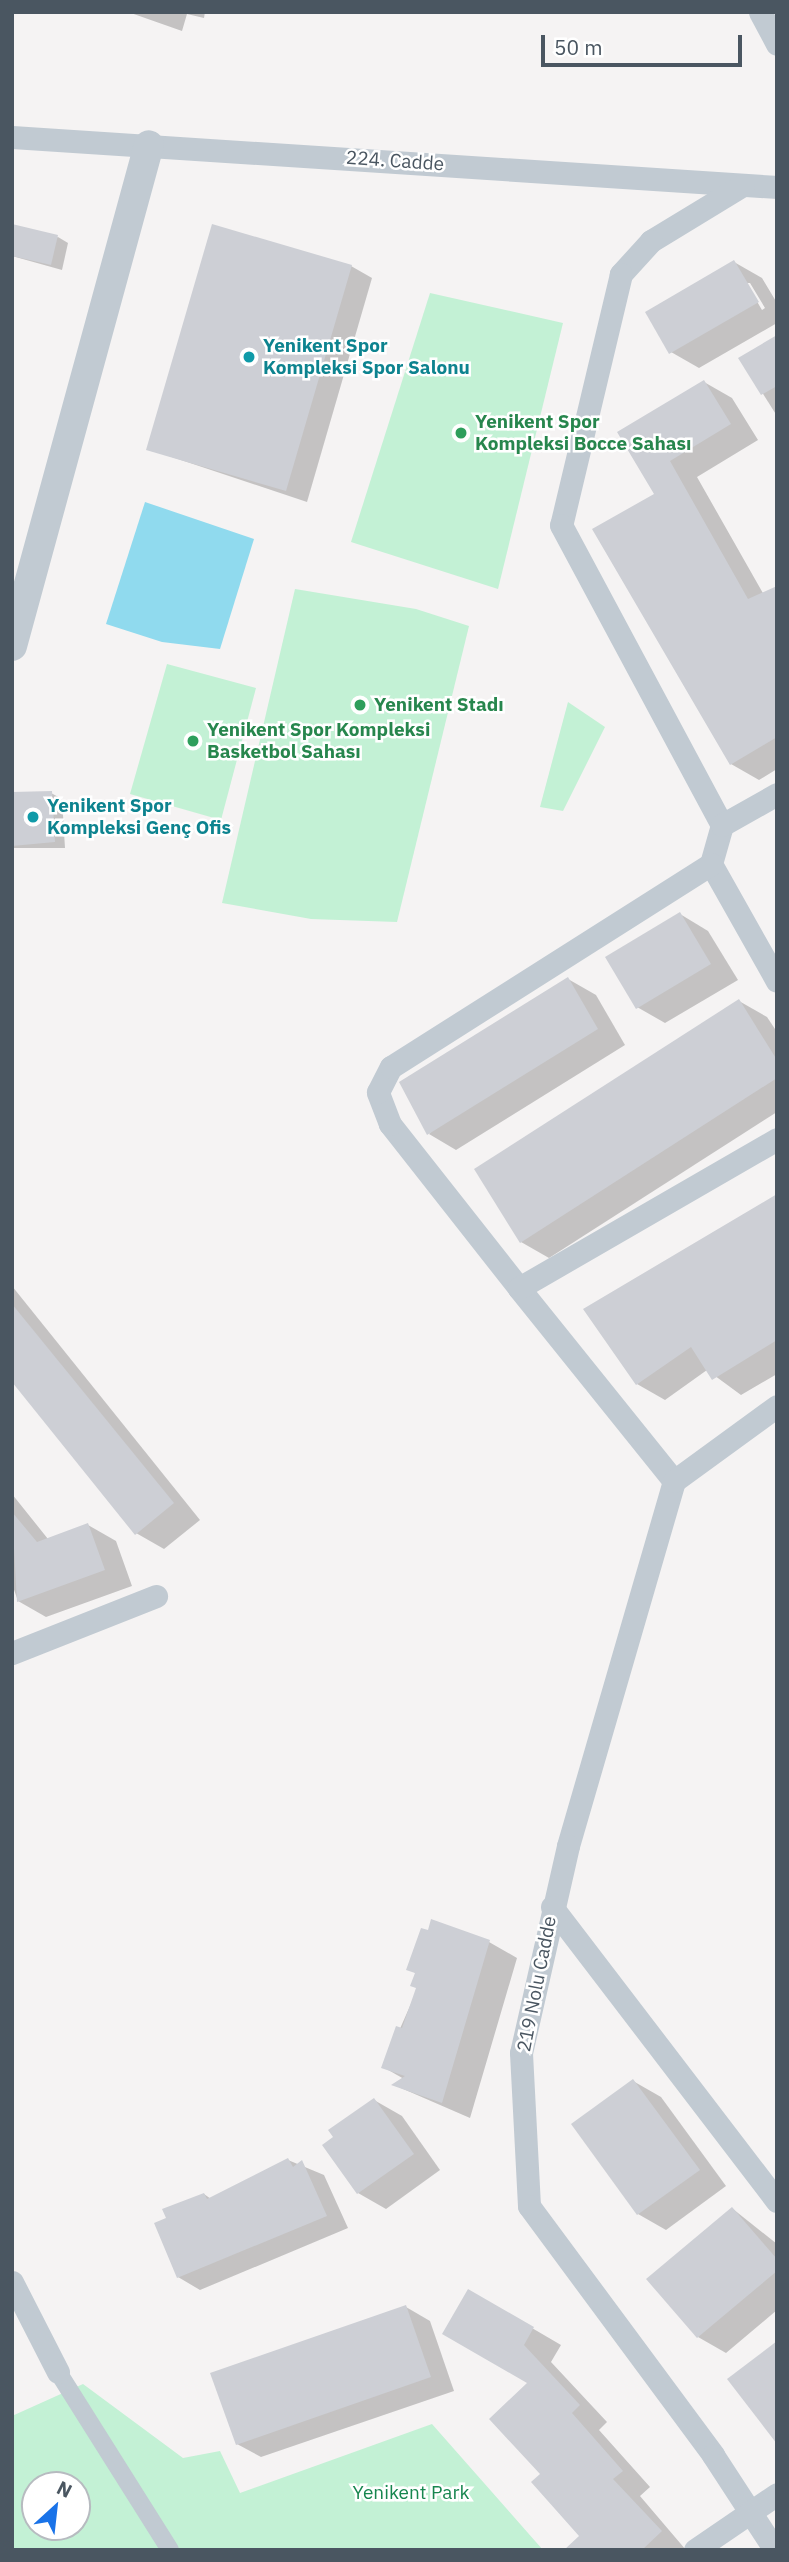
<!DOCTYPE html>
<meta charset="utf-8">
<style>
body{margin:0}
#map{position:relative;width:789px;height:2562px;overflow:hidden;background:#f5f3f3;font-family:"IBM Plex Sans",sans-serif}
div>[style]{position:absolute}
.green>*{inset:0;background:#c3f1d5}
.water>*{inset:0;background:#90daee}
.shadow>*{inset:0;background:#0003}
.building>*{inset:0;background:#cdcfd5}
.pedestrian>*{height:18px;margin:-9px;padding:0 9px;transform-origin:9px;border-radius:9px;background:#c1cad2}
.minor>*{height:23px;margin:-11.5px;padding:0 11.5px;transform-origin:11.5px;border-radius:11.5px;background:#c1cad2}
.tertiary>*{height:30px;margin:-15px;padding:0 15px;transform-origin:15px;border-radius:15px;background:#c1cad2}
.dots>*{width:19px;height:19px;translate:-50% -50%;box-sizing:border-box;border:4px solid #fff;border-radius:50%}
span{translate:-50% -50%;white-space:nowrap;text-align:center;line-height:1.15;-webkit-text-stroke:5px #fff;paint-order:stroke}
.street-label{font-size:19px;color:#4a5661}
.culture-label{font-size:19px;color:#0d838f;font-weight:700}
.left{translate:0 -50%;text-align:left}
.leisure-label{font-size:19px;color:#27864d;font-weight:700}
.park-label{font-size:19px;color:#17864f}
.frame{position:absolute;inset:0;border:14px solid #4a5661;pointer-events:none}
.north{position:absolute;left:21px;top:2471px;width:70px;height:70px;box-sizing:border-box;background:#fff;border:2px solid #b7bbc0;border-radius:50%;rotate:27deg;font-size:19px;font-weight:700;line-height:28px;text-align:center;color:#4a5661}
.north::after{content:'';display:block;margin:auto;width:24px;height:32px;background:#1a73e8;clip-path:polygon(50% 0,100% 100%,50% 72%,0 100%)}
.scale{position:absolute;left:541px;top:35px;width:201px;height:32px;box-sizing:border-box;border:4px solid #4a5661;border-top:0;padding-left:9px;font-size:21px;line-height:24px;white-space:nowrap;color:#4a5661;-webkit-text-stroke:5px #fff;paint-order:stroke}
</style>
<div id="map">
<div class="green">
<div style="clip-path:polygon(430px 293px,563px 323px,498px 589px,351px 542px)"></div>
<div style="clip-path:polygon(295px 589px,416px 609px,469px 626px,397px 922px,311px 919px,222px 903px)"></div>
<div style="clip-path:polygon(167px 664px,256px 688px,221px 820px,130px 794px)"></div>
<div style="clip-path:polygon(568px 702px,605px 727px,563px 811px,540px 807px)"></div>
<div style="clip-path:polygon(evenodd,83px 2384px,183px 2458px,220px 2451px,240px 2493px,432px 2424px,543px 2550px,12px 2550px,12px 2416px,83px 2384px,35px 2485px,77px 2485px,77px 2527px,35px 2527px,35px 2485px)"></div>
</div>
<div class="water">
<div style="clip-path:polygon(145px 502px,254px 539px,220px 649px,162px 642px,106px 624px)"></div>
</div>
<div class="shadow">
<div style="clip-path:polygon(128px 12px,205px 12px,204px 18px,187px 14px,182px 31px)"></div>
<div style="clip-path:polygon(58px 237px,68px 243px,62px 270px,12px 256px)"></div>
<div style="clip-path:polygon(evenodd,734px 262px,762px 278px,777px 303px,777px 323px,699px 368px,671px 352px,734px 262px,746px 283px,750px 283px,765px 308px,762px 310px,746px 283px)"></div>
<div style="clip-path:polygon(351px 266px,372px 278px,307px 502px,148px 449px)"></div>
<div style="clip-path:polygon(777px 337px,777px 416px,741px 359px)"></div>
<div style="clip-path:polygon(704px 382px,732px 398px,758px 440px,697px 477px,764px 595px,777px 587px,777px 769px,759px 780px,731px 764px,657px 495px,619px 433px)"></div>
<div style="clip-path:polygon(12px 793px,51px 793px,62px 799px,65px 848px,12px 848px)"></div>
<div style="clip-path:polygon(680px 914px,708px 931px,738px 980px,665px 1023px,637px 1007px)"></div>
<div style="clip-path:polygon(568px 979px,596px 995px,625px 1045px,456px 1150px,429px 1134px)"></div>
<div style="clip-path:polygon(739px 1001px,767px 1017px,777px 1032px,777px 1112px,549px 1258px,521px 1242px)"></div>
<div style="clip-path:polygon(777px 1195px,777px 1374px,741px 1395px,707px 1370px,665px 1400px,637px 1384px)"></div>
<div style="clip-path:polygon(12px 1286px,200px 1520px,164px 1549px,136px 1533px,12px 1380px)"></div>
<div style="clip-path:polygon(12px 1494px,48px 1539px,88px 1525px,116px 1541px,132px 1586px,46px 1617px,18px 1601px,12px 1584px)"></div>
<div style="clip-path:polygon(489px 1942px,517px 1958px,470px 2118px,394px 2085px,404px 2079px,383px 2067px,418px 1988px,417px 1974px,409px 1969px)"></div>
<div style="clip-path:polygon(633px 2081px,661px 2097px,726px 2186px,666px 2230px,638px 2214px)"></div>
<div style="clip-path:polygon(374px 2100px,402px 2116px,440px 2170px,386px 2209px,358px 2193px)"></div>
<div style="clip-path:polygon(288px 2160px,324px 2175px,348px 2228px,200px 2290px,178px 2277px,169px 2219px,204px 2194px,211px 2199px)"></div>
<div style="clip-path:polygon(733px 2209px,777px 2244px,777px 2310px,726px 2353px,698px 2337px)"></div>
<div style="clip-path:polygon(469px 2291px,561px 2345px,551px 2362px,607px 2422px,599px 2430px,650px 2487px,640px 2496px,686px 2550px,578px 2550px,582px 2536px,542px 2474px,530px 2383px)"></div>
<div style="clip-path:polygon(406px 2307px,430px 2321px,454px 2391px,261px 2457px,237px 2444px)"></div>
</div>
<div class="building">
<div style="clip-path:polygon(12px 224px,58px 235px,51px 265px,12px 256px)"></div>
<div style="clip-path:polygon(212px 224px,352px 265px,286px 491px,146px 450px)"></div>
<div style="clip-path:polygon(734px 260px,759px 302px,669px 354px,645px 312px)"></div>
<div style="clip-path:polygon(777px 335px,777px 386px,761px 395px,738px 358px)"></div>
<div style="clip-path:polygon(704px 380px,731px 424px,670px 461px,748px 599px,777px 586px,777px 737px,730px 765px,592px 529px,654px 494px,617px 432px)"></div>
<div style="clip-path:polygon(52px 791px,55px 842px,12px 846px,12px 792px)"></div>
<div style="clip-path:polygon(680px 912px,711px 964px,636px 1009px,605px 957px)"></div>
<div style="clip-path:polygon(568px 977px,598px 1029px,427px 1135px,399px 1082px)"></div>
<div style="clip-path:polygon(739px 999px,777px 1060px,777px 1078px,520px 1243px,474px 1169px)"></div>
<div style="clip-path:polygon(777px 1194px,777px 1340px,712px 1380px,691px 1347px,636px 1385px,583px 1309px)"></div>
<div style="clip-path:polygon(12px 1304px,174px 1503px,135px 1535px,12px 1382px)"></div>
<div style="clip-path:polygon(12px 1512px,37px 1542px,88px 1523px,105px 1570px,17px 1602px)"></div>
<div style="clip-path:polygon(431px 1919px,490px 1940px,442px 2103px,391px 2085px,405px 2076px,381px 2068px,396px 2026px,402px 2028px,416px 1988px,410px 1986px,415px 1973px,406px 1970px,421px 1928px,428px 1930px)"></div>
<div style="clip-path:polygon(633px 2079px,700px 2170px,637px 2215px,571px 2124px)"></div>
<div style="clip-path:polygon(374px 2098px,414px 2154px,357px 2194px,322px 2145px,333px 2137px,328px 2130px)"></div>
<div style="clip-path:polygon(288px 2158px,293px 2167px,302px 2160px,327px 2216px,177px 2278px,154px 2223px,166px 2218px,162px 2209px,204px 2193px,207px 2199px)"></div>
<div style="clip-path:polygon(732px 2207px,777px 2259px,777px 2271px,697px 2338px,646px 2279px)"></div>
<div style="clip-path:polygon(468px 2289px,534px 2327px,524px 2345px,580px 2405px,572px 2413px,623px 2471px,613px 2479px,662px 2531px,642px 2550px,564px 2550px,579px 2536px,531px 2482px,540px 2474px,489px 2419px,527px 2383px,442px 2334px)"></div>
<div style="clip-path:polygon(406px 2305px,431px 2377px,236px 2445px,210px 2373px)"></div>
<div style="clip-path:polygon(777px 2341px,777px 2444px,727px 2379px)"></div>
</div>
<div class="pedestrian">
<div style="left:58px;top:2372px;width:210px;rotate:57.8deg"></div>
</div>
<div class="minor">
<div style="left:760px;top:12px;width:36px;rotate:62deg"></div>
<div style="left:12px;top:137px;width:767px;rotate:3.74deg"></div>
<div style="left:743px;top:185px;width:108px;rotate:148.7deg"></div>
<div style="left:651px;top:241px;width:45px;rotate:132.3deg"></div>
<div style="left:621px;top:274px;width:258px;rotate:103.4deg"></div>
<div style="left:561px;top:525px;width:340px;rotate:61.8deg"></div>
<div style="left:722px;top:825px;width:41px;rotate:105.8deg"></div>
<div style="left:711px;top:864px;width:134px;rotate:60.6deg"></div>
<div style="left:722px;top:825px;width:63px;rotate:-29.4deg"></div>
<div style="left:519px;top:1288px;width:209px;rotate:-128.2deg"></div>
<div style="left:390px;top:1124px;width:34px;rotate:-111deg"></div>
<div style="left:378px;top:1092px;width:28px;rotate:-63deg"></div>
<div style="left:391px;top:1067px;width:379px;rotate:-32.4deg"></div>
<div style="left:674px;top:1481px;width:380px;rotate:106.2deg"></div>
<div style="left:568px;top:1846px;width:212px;rotate:102.8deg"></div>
<div style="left:521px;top:2053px;width:153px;rotate:87deg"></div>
<div style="left:529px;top:2206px;width:310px;rotate:53.5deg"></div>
<div style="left:713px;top:2455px;width:113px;rotate:56.9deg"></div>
<div style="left:674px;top:1481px;width:248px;rotate:-128.8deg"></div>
<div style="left:519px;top:1288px;width:298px;rotate:-30deg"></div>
<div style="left:674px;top:1481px;width:127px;rotate:-36.1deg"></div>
<div style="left:12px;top:1653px;width:155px;rotate:-21.6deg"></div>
<div style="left:552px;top:1907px;width:370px;rotate:52.6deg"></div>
<div style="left:12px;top:2282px;width:101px;rotate:62.9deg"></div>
<div style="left:695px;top:2550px;width:99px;rotate:-34.3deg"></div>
</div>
<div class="tertiary">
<div style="left:12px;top:646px;width:519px;rotate:-74.71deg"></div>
</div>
<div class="dots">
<div style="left:249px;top:357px;background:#0f9aa8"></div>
<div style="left:461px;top:433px;background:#2e9e5b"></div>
<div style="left:360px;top:705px;background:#2e9e5b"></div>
<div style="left:193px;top:741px;background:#2e9e5b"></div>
<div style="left:33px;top:817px;background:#0f9aa8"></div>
</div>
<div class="street-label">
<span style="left:395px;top:161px;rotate:4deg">224. Cadde</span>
<span style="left:537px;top:1984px;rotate:-79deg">219 Nolu Cadde</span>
</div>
<div class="culture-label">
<span class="left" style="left:263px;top:357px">Yenikent Spor<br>Kompleksi Spor Salonu</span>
<span class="left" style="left:47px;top:817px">Yenikent Spor<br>Kompleksi Genç Ofis</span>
</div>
<div class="leisure-label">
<span class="left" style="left:475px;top:433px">Yenikent Spor<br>Kompleksi Bocce Sahası</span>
<span class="left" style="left:374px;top:705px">Yenikent Stadı</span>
<span class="left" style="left:207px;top:741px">Yenikent Spor Kompleksi<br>Basketbol Sahası</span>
</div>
<div class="park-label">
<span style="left:411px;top:2493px">Yenikent Park</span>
</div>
<div class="frame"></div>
<div class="north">N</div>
<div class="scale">50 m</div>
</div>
